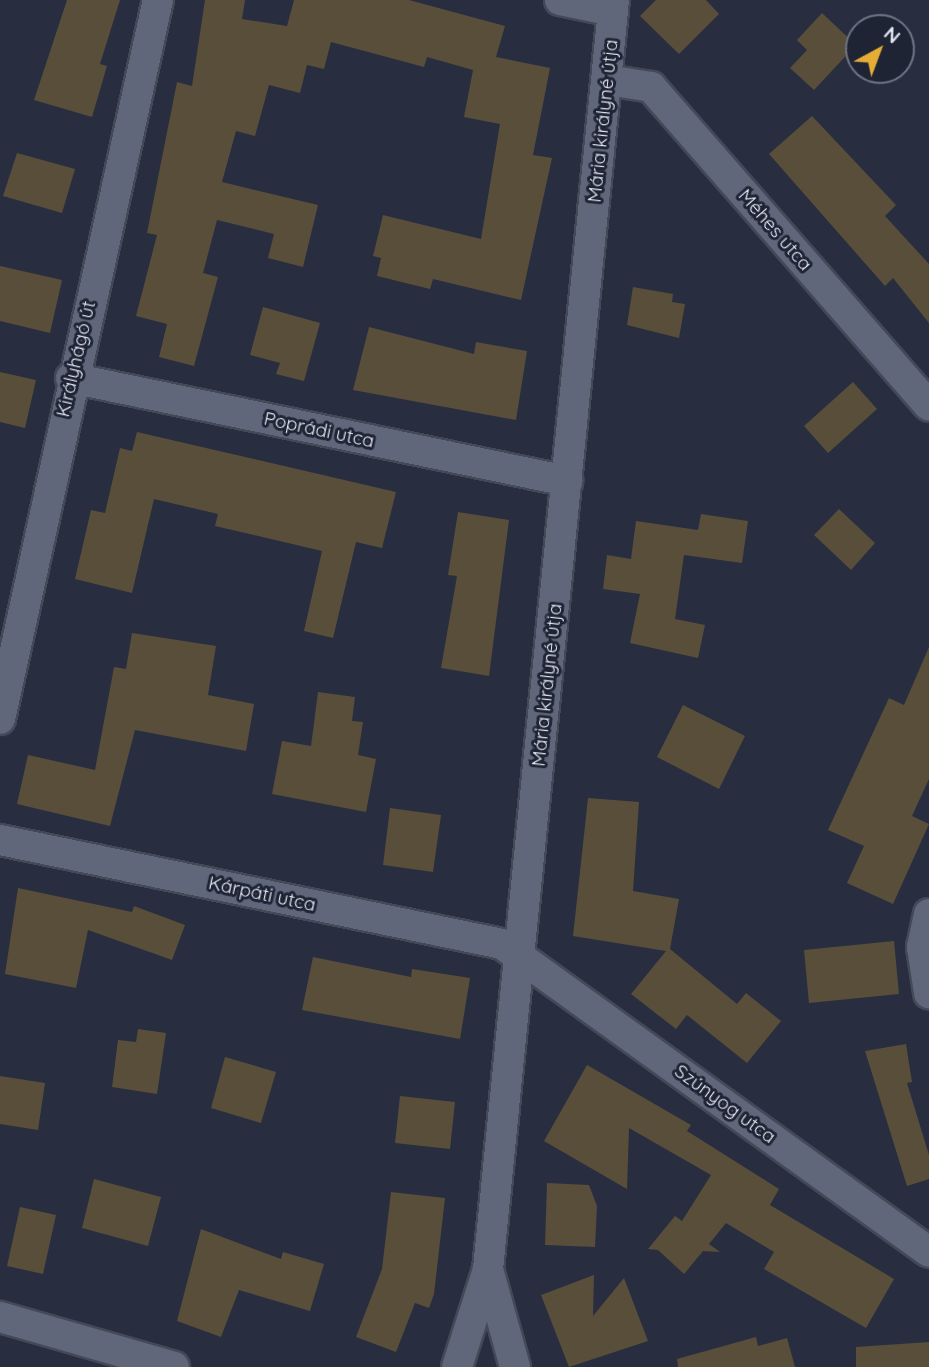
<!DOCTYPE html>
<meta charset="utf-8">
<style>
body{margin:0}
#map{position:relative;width:929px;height:1367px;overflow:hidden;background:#282e40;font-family:Quicksand,sans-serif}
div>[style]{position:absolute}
.building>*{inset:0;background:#584e3a}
.roads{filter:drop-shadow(2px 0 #444958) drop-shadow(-2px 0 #444958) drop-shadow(0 2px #444958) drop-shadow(0 -2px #444958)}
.street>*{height:30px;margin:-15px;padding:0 15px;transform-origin:15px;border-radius:15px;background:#60677b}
span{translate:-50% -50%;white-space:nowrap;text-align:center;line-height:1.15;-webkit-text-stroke:6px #1f2435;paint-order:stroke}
.street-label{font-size:19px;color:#e5e9f5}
.north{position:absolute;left:845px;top:14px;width:70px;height:70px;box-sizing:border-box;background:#1f2435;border:2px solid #6e7382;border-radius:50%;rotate:41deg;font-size:19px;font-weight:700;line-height:28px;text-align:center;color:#e5e9f5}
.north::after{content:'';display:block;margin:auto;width:24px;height:32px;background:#e5ad35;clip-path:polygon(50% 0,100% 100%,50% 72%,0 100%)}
</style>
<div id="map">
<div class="building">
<div style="clip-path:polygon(67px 0,120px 0,100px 64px,107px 66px,92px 117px,34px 100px)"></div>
<div style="clip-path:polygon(205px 0,245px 0,242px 19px,287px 26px,294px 0,409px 0,505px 26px,496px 57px,550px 68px,533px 155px,552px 158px,521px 300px,433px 279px,430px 289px,377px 276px,381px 258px,373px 256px,383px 215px,481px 239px,500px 124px,464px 117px,473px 70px,427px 57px,424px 67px,331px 42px,324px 69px,307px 65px,300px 93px,269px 85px,255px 136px,236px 131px,222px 182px,318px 205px,303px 267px,268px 258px,274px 234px,217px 220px,203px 273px,218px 277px,194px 366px,159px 357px,167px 324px,136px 316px,157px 235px,147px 233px,177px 82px,192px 86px)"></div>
<div style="clip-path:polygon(656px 0,706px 0,719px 14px,679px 54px,640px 16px)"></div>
<div style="clip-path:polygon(822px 13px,856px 45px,814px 90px,790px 68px,807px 50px,797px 40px)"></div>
<div style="clip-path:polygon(812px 116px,896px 205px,885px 216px,929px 264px,929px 323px,893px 278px,885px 286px,769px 154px)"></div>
<div style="clip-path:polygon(17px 153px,75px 169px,62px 213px,3px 196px)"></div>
<div style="clip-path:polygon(0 266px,62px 280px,50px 333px,0 321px)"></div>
<div style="clip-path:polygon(633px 287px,673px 294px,672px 302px,685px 304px,679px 338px,627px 325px)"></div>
<div style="clip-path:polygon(263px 307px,320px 323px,304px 381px,276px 374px,280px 363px,250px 355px)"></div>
<div style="clip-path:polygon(369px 327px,474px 354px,476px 342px,527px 351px,516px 420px,353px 390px)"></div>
<div style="clip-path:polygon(0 372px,36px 380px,25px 428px,0 422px)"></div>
<div style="clip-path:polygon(853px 382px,877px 409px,828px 453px,804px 426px)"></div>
<div style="clip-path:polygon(137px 432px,396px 492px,382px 548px,356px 542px,333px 638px,304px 631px,322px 551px,215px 526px,218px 514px,154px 499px,132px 593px,75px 579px,91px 510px,105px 513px,120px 448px,132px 451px)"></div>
<div style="clip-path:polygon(839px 509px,875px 543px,851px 570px,814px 535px)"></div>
<div style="clip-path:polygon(458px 512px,509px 520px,489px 676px,441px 668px,457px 576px,448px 575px)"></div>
<div style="clip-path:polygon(701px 514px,748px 521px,742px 563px,684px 555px,675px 619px,705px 625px,698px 658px,630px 643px,640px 594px,603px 589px,607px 555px,631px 559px,636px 521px,698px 530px)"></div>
<div style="clip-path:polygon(132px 633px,216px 646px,208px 695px,254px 704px,246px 751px,135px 730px,110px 826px,17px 804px,28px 755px,95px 770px,114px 667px,126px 669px)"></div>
<div style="clip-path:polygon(929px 647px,929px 779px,912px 816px,929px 824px,893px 904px,847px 883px,864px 846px,828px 830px,889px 698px,904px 705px)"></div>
<div style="clip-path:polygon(318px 692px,355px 697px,352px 721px,363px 722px,358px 755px,376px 759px,366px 812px,272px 794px,282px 741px,311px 746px)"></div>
<div style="clip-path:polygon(683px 705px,745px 736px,719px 789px,657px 757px)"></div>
<div style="clip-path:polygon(588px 798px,639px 802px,633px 891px,679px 899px,670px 949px,737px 1004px,746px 993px,781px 1021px,747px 1063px,687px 1015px,676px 1029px,631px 994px,666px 951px,573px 936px)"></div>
<div style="clip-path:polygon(390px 808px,441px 815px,433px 872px,383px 865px)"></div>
<div style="clip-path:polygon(18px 888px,132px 912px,134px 906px,185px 925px,172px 960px,88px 930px,76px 988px,5px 974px)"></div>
<div style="clip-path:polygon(894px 941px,899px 994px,809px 1003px,804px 950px)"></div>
<div style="clip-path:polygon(313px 957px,411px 977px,412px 969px,470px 978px,460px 1039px,302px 1010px)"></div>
<div style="clip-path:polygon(138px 1029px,166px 1033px,157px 1094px,112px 1087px,118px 1040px,136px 1042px)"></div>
<div style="clip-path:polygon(906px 1044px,912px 1082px,907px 1083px,929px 1155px,929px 1179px,907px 1186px,865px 1051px)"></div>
<div style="clip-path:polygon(225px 1057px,276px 1072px,261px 1123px,211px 1108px)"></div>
<div style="clip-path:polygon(587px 1065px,691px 1125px,687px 1131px,779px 1189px,770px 1205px,894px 1279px,866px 1328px,764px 1269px,774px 1252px,726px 1223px,709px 1244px,720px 1252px,703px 1251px,684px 1274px,658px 1250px,648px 1249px,675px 1216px,682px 1221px,711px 1175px,629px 1128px,627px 1189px,544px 1141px)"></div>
<div style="clip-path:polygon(0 1076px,45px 1083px,38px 1130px,0 1124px)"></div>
<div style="clip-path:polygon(400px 1096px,455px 1102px,450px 1149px,395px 1143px)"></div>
<div style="clip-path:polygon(94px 1179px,161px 1197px,148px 1246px,82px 1228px)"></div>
<div style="clip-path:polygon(547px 1183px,589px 1185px,597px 1206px,595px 1247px,545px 1245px)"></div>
<div style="clip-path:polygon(391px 1192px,445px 1198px,434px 1294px,429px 1308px,415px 1303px,396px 1352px,356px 1337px,382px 1269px)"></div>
<div style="clip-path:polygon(20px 1207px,56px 1215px,43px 1274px,7px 1266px)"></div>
<div style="clip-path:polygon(201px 1229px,281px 1259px,283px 1252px,324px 1264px,310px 1311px,239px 1290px,221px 1337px,177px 1321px)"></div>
<div style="clip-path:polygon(594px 1275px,593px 1316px,624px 1278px,648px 1341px,569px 1367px,541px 1295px)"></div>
<div style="clip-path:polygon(756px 1337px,758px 1346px,787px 1338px,795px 1367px,678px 1367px,677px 1359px)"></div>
<div style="clip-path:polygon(929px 1342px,929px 1367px,856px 1367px,856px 1347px)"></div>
</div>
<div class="roads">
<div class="street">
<div style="left:560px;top:0;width:54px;rotate:11.7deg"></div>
<div style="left:607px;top:80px;width:45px;rotate:9deg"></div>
<div style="left:651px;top:87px;width:423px;rotate:48.9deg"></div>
<div style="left:71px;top:378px;width:507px;rotate:11.73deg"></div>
<div style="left:0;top:719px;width:736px;rotate:-77.61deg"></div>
<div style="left:0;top:840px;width:513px;rotate:11.7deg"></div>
<div style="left:502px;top:944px;width:526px;rotate:35.8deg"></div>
<div style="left:929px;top:914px;width:34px;rotate:102deg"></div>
<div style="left:922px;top:947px;width:47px;rotate:81.3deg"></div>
<div style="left:0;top:1317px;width:181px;rotate:16deg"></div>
<div style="left:457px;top:1367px;width:103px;rotate:-72.4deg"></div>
<div style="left:515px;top:1367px;width:102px;rotate:-105.4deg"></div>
<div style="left:488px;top:1269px;width:1275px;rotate:-84.33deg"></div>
</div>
</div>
<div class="street-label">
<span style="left:603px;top:121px;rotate:-84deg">Mária királyné útja</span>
<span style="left:775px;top:230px;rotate:49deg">Méhes utca</span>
<span style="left:76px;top:359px;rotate:-77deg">Királyhágó út</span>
<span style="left:319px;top:430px;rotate:12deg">Poprádi utca</span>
<span style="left:547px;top:685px;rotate:-84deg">Mária királyné útja</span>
<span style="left:262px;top:894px;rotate:12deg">Kárpáti utca</span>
<span style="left:725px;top:1104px;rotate:36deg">Szúnyog utca</span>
</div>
<div class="north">N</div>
</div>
